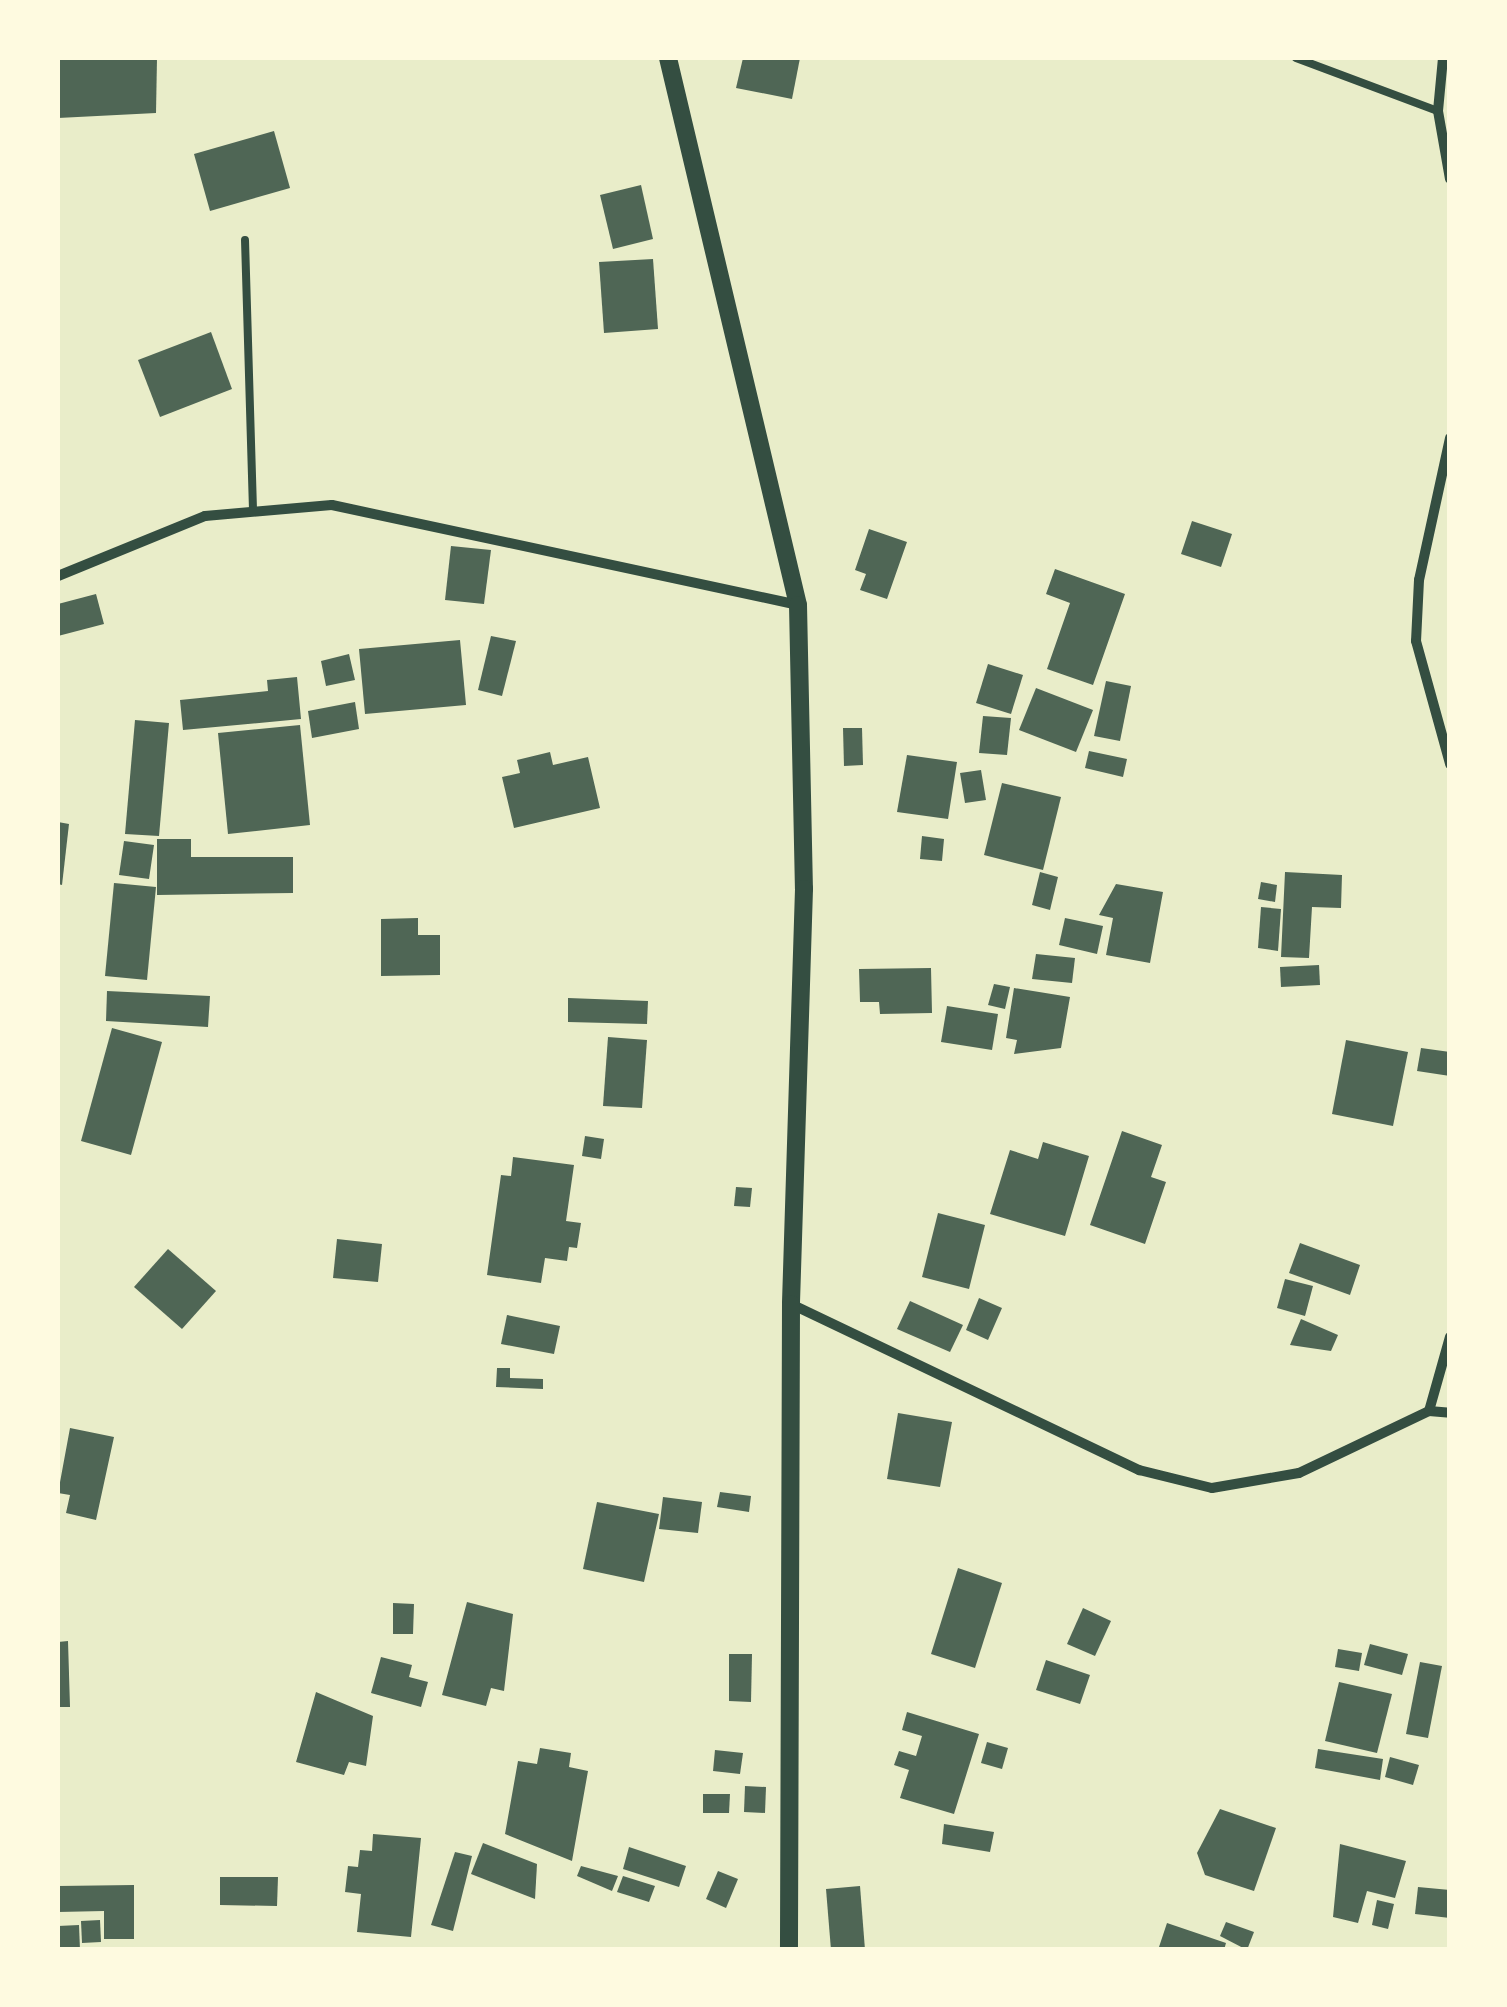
<!DOCTYPE html>
<style>
body{margin:0}
#map{position:relative;width:1507px;height:2007px;overflow:hidden;background:#e9edc9;font-family:Ubuntu,sans-serif}
div>[style]{position:absolute}
.building>*{inset:0;background:#4f6655}
.service>*{height:8px;margin:-4px;padding:0 4px;transform-origin:4px;border-radius:4px;background:#344e41}
.minor>*{height:10px;margin:-5px;padding:0 5px;transform-origin:5px;border-radius:5px;background:#344e41}
.tertiary>*{height:18px;margin:-9px;padding:0 9px;transform-origin:9px;border-radius:9px;background:#344e41}
span{translate:-50% -50%;white-space:nowrap;text-align:center;line-height:1.15;-webkit-text-stroke:10px #fefae0;paint-order:stroke}
.frame{position:absolute;inset:0;border:60px solid #fefae0;pointer-events:none}
</style>
<div id="map">
<div class="building">
<div style="clip-path:polygon(157px 58px,156px 113px,58px 118px,58px 60px)"></div>
<div style="clip-path:polygon(743px 58px,800px 58px,792px 99px,736px 88px)"></div>
<div style="clip-path:polygon(274px 131px,290px 188px,210px 211px,194px 154px)"></div>
<div style="clip-path:polygon(641px 185px,653px 239px,613px 249px,600px 195px)"></div>
<div style="clip-path:polygon(653px 259px,658px 329px,604px 333px,599px 262px)"></div>
<div style="clip-path:polygon(211px 332px,232px 389px,160px 417px,138px 360px)"></div>
<div style="clip-path:polygon(1192px 521px,1232px 534px,1221px 567px,1181px 554px)"></div>
<div style="clip-path:polygon(869px 529px,907px 542px,887px 599px,860px 590px,866px 574px,855px 570px)"></div>
<div style="clip-path:polygon(451px 546px,491px 550px,484px 604px,445px 600px)"></div>
<div style="clip-path:polygon(1055px 569px,1125px 594px,1093px 685px,1047px 669px,1070px 603px,1046px 594px)"></div>
<div style="clip-path:polygon(96px 594px,104px 624px,58px 636px,58px 604px)"></div>
<div style="clip-path:polygon(491px 636px,516px 641px,502px 696px,478px 690px)"></div>
<div style="clip-path:polygon(460px 640px,466px 705px,365px 714px,359px 649px)"></div>
<div style="clip-path:polygon(349px 654px,355px 680px,326px 686px,321px 661px)"></div>
<div style="clip-path:polygon(988px 664px,1023px 675px,1011px 714px,976px 703px)"></div>
<div style="clip-path:polygon(297px 677px,301px 719px,183px 730px,180px 700px,268px 691px,267px 680px)"></div>
<div style="clip-path:polygon(1106px 681px,1131px 686px,1120px 741px,1094px 736px)"></div>
<div style="clip-path:polygon(1036px 688px,1093px 710px,1076px 752px,1019px 730px)"></div>
<div style="clip-path:polygon(355px 702px,359px 729px,312px 738px,308px 711px)"></div>
<div style="clip-path:polygon(983px 716px,1011px 718px,1007px 755px,979px 753px)"></div>
<div style="clip-path:polygon(135px 720px,169px 723px,159px 836px,125px 834px)"></div>
<div style="clip-path:polygon(300px 725px,310px 825px,228px 834px,218px 733px)"></div>
<div style="clip-path:polygon(843px 728px,862px 728px,863px 765px,844px 766px)"></div>
<div style="clip-path:polygon(1089px 751px,1127px 759px,1123px 777px,1085px 768px)"></div>
<div style="clip-path:polygon(550px 752px,553px 765px,588px 757px,600px 808px,514px 828px,502px 777px,520px 773px,517px 760px)"></div>
<div style="clip-path:polygon(907px 755px,957px 762px,948px 819px,897px 812px)"></div>
<div style="clip-path:polygon(981px 770px,986px 800px,965px 803px,960px 773px)"></div>
<div style="clip-path:polygon(1002px 783px,1061px 797px,1043px 870px,984px 855px)"></div>
<div style="clip-path:polygon(58px 822px,69px 824px,62px 885px,58px 884px)"></div>
<div style="clip-path:polygon(922px 836px,944px 839px,942px 861px,920px 859px)"></div>
<div style="clip-path:polygon(157px 839px,191px 839px,191px 857px,293px 857px,293px 893px,157px 895px)"></div>
<div style="clip-path:polygon(124px 841px,154px 845px,149px 879px,119px 875px)"></div>
<div style="clip-path:polygon(1040px 872px,1058px 877px,1050px 910px,1032px 905px)"></div>
<div style="clip-path:polygon(1285px 872px,1342px 875px,1341px 908px,1312px 907px,1309px 958px,1281px 957px)"></div>
<div style="clip-path:polygon(1261px 882px,1277px 885px,1275px 902px,1258px 899px)"></div>
<div style="clip-path:polygon(114px 883px,156px 887px,147px 980px,105px 976px)"></div>
<div style="clip-path:polygon(1116px 884px,1163px 892px,1150px 963px,1106px 955px,1113px 918px,1099px 915px)"></div>
<div style="clip-path:polygon(1261px 907px,1281px 909px,1278px 951px,1258px 948px)"></div>
<div style="clip-path:polygon(418px 918px,418px 935px,440px 935px,440px 975px,381px 976px,381px 919px)"></div>
<div style="clip-path:polygon(1065px 918px,1103px 926px,1097px 954px,1059px 945px)"></div>
<div style="clip-path:polygon(1036px 954px,1075px 958px,1072px 983px,1032px 979px)"></div>
<div style="clip-path:polygon(1319px 965px,1320px 985px,1281px 987px,1280px 967px)"></div>
<div style="clip-path:polygon(931px 968px,932px 1013px,880px 1014px,879px 1002px,860px 1002px,859px 969px)"></div>
<div style="clip-path:polygon(994px 984px,1010px 987px,1005px 1009px,988px 1005px)"></div>
<div style="clip-path:polygon(1014px 988px,1070px 997px,1061px 1048px,1014px 1054px,1017px 1040px,1006px 1038px)"></div>
<div style="clip-path:polygon(107px 991px,210px 996px,208px 1027px,106px 1021px)"></div>
<div style="clip-path:polygon(568px 998px,648px 1001px,647px 1024px,568px 1022px)"></div>
<div style="clip-path:polygon(947px 1006px,998px 1014px,992px 1050px,941px 1042px)"></div>
<div style="clip-path:polygon(112px 1028px,162px 1042px,131px 1155px,81px 1141px)"></div>
<div style="clip-path:polygon(608px 1037px,647px 1040px,642px 1108px,603px 1106px)"></div>
<div style="clip-path:polygon(1346px 1040px,1408px 1052px,1393px 1126px,1332px 1114px)"></div>
<div style="clip-path:polygon(1421px 1048px,1450px 1052px,1450px 1076px,1417px 1071px)"></div>
<div style="clip-path:polygon(1122px 1131px,1162px 1145px,1151px 1177px,1166px 1182px,1145px 1244px,1090px 1225px)"></div>
<div style="clip-path:polygon(585px 1136px,604px 1139px,601px 1159px,582px 1156px)"></div>
<div style="clip-path:polygon(1043px 1142px,1089px 1156px,1065px 1236px,990px 1214px,1010px 1150px,1038px 1159px)"></div>
<div style="clip-path:polygon(513px 1157px,574px 1165px,566px 1221px,581px 1223px,577px 1248px,569px 1247px,567px 1261px,545px 1258px,541px 1283px,487px 1275px,501px 1175px,511px 1176px)"></div>
<div style="clip-path:polygon(736px 1187px,752px 1188px,750px 1207px,734px 1206px)"></div>
<div style="clip-path:polygon(938px 1213px,985px 1225px,969px 1289px,922px 1277px)"></div>
<div style="clip-path:polygon(337px 1239px,382px 1244px,378px 1282px,333px 1278px)"></div>
<div style="clip-path:polygon(1300px 1243px,1360px 1265px,1350px 1295px,1289px 1273px)"></div>
<div style="clip-path:polygon(168px 1249px,216px 1291px,182px 1329px,134px 1287px)"></div>
<div style="clip-path:polygon(1285px 1279px,1313px 1286px,1305px 1316px,1277px 1308px)"></div>
<div style="clip-path:polygon(979px 1298px,1002px 1308px,988px 1340px,966px 1330px)"></div>
<div style="clip-path:polygon(910px 1301px,963px 1325px,950px 1352px,897px 1329px)"></div>
<div style="clip-path:polygon(507px 1315px,560px 1326px,554px 1354px,501px 1344px)"></div>
<div style="clip-path:polygon(1301px 1319px,1338px 1335px,1331px 1351px,1290px 1345px)"></div>
<div style="clip-path:polygon(497px 1368px,510px 1368px,510px 1378px,543px 1379px,543px 1389px,496px 1387px)"></div>
<div style="clip-path:polygon(898px 1413px,952px 1422px,940px 1487px,887px 1479px)"></div>
<div style="clip-path:polygon(70px 1428px,114px 1437px,96px 1520px,66px 1513px,70px 1495px,58px 1493px)"></div>
<div style="clip-path:polygon(720px 1492px,751px 1496px,749px 1512px,717px 1507px)"></div>
<div style="clip-path:polygon(663px 1497px,702px 1502px,698px 1533px,659px 1529px)"></div>
<div style="clip-path:polygon(597px 1502px,659px 1514px,644px 1582px,583px 1569px)"></div>
<div style="clip-path:polygon(958px 1568px,1002px 1583px,975px 1668px,931px 1654px)"></div>
<div style="clip-path:polygon(467px 1602px,513px 1614px,504px 1691px,491px 1688px,486px 1706px,442px 1695px)"></div>
<div style="clip-path:polygon(393px 1603px,414px 1604px,413px 1634px,393px 1634px)"></div>
<div style="clip-path:polygon(1083px 1608px,1111px 1621px,1095px 1656px,1067px 1644px)"></div>
<div style="clip-path:polygon(68px 1641px,70px 1707px,58px 1707px,58px 1642px)"></div>
<div style="clip-path:polygon(1370px 1644px,1408px 1654px,1402px 1675px,1364px 1665px)"></div>
<div style="clip-path:polygon(1338px 1649px,1362px 1653px,1359px 1671px,1335px 1667px)"></div>
<div style="clip-path:polygon(729px 1654px,752px 1654px,751px 1702px,729px 1701px)"></div>
<div style="clip-path:polygon(381px 1657px,412px 1665px,409px 1677px,428px 1682px,421px 1707px,371px 1693px)"></div>
<div style="clip-path:polygon(1046px 1660px,1090px 1675px,1080px 1704px,1036px 1690px)"></div>
<div style="clip-path:polygon(1420px 1662px,1442px 1666px,1428px 1738px,1406px 1734px)"></div>
<div style="clip-path:polygon(1339px 1682px,1392px 1694px,1377px 1753px,1325px 1741px)"></div>
<div style="clip-path:polygon(316px 1692px,373px 1716px,366px 1766px,349px 1762px,344px 1775px,296px 1762px)"></div>
<div style="clip-path:polygon(907px 1712px,979px 1734px,954px 1814px,900px 1798px,909px 1770px,894px 1765px,899px 1751px,916px 1756px,922px 1736px,902px 1730px)"></div>
<div style="clip-path:polygon(987px 1742px,1008px 1748px,1002px 1769px,981px 1763px)"></div>
<div style="clip-path:polygon(540px 1748px,571px 1753px,569px 1767px,588px 1771px,572px 1861px,505px 1834px,518px 1761px,537px 1764px)"></div>
<div style="clip-path:polygon(1318px 1749px,1383px 1759px,1380px 1780px,1315px 1768px)"></div>
<div style="clip-path:polygon(715px 1750px,743px 1753px,740px 1774px,713px 1771px)"></div>
<div style="clip-path:polygon(1390px 1757px,1419px 1765px,1413px 1785px,1385px 1777px)"></div>
<div style="clip-path:polygon(745px 1786px,766px 1787px,765px 1813px,744px 1812px)"></div>
<div style="clip-path:polygon(703px 1794px,730px 1794px,729px 1813px,703px 1813px)"></div>
<div style="clip-path:polygon(1220px 1809px,1276px 1828px,1254px 1891px,1205px 1875px,1197px 1853px)"></div>
<div style="clip-path:polygon(944px 1824px,994px 1832px,990px 1852px,942px 1844px)"></div>
<div style="clip-path:polygon(373px 1834px,421px 1838px,411px 1937px,357px 1932px,361px 1894px,345px 1892px,348px 1866px,358px 1867px,360px 1850px,372px 1851px)"></div>
<div style="clip-path:polygon(483px 1843px,537px 1864px,535px 1899px,471px 1874px)"></div>
<div style="clip-path:polygon(1340px 1844px,1406px 1861px,1395px 1898px,1367px 1891px,1358px 1923px,1333px 1917px)"></div>
<div style="clip-path:polygon(629px 1847px,686px 1866px,679px 1887px,623px 1869px)"></div>
<div style="clip-path:polygon(455px 1852px,472px 1856px,453px 1931px,431px 1925px)"></div>
<div style="clip-path:polygon(581px 1866px,618px 1876px,612px 1891px,577px 1876px)"></div>
<div style="clip-path:polygon(718px 1871px,738px 1879px,726px 1908px,706px 1899px)"></div>
<div style="clip-path:polygon(623px 1876px,655px 1886px,649px 1902px,617px 1892px)"></div>
<div style="clip-path:polygon(220px 1877px,278px 1877px,277px 1906px,220px 1905px)"></div>
<div style="clip-path:polygon(134px 1885px,134px 1939px,104px 1939px,104px 1911px,58px 1912px,58px 1886px)"></div>
<div style="clip-path:polygon(860px 1886px,865px 1950px,831px 1950px,826px 1889px)"></div>
<div style="clip-path:polygon(1418px 1887px,1450px 1890px,1450px 1918px,1415px 1914px)"></div>
<div style="clip-path:polygon(1377px 1900px,1394px 1904px,1388px 1929px,1372px 1925px)"></div>
<div style="clip-path:polygon(100px 1920px,101px 1942px,82px 1943px,81px 1921px)"></div>
<div style="clip-path:polygon(1226px 1922px,1254px 1932px,1247px 1950px,1220px 1936px)"></div>
<div style="clip-path:polygon(1167px 1923px,1226px 1943px,1224px 1950px,1158px 1950px)"></div>
<div style="clip-path:polygon(79px 1925px,80px 1950px,58px 1950px,58px 1926px)"></div>
</div>
<div class="service">
<div style="left:1296px;top:58px;width:152px;rotate:20.5deg"></div>
<div style="left:245px;top:240px;width:267px;rotate:88.3deg"></div>
</div>
<div class="minor">
<div style="left:1443px;top:58px;width:53px;rotate:95.4deg"></div>
<div style="left:1438px;top:111px;width:69px;rotate:80deg"></div>
<div style="left:1450px;top:438px;width:145px;rotate:102.3deg"></div>
<div style="left:1419px;top:580px;width:61px;rotate:92.8deg"></div>
<div style="left:1416px;top:641px;width:128px;rotate:74.5deg"></div>
<div style="left:58px;top:576px;width:159px;rotate:-22.2deg"></div>
<div style="left:205px;top:516px;width:127px;rotate:-5deg"></div>
<div style="left:332px;top:505px;width:477px;rotate:12.1deg"></div>
<div style="left:791px;top:1304px;width:386px;rotate:25.5deg"></div>
<div style="left:1139px;top:1470px;width:75px;rotate:13.9deg"></div>
<div style="left:1212px;top:1488px;width:88px;rotate:-9.8deg"></div>
<div style="left:1299px;top:1473px;width:144px;rotate:-25.5deg"></div>
<div style="left:1429px;top:1411px;width:21px;rotate:5deg"></div>
<div style="left:1429px;top:1411px;width:77px;rotate:-74.2deg"></div>
</div>
<div class="tertiary">
<div style="left:668px;top:58px;width:562px;rotate:76.63deg"></div>
<div style="left:798px;top:605px;width:284px;rotate:88.8deg"></div>
<div style="left:804px;top:889px;width:415px;rotate:91.8deg"></div>
<div style="left:791px;top:1304px;width:646px;rotate:90.18deg"></div>
</div>
<div class="frame"></div>
</div>
